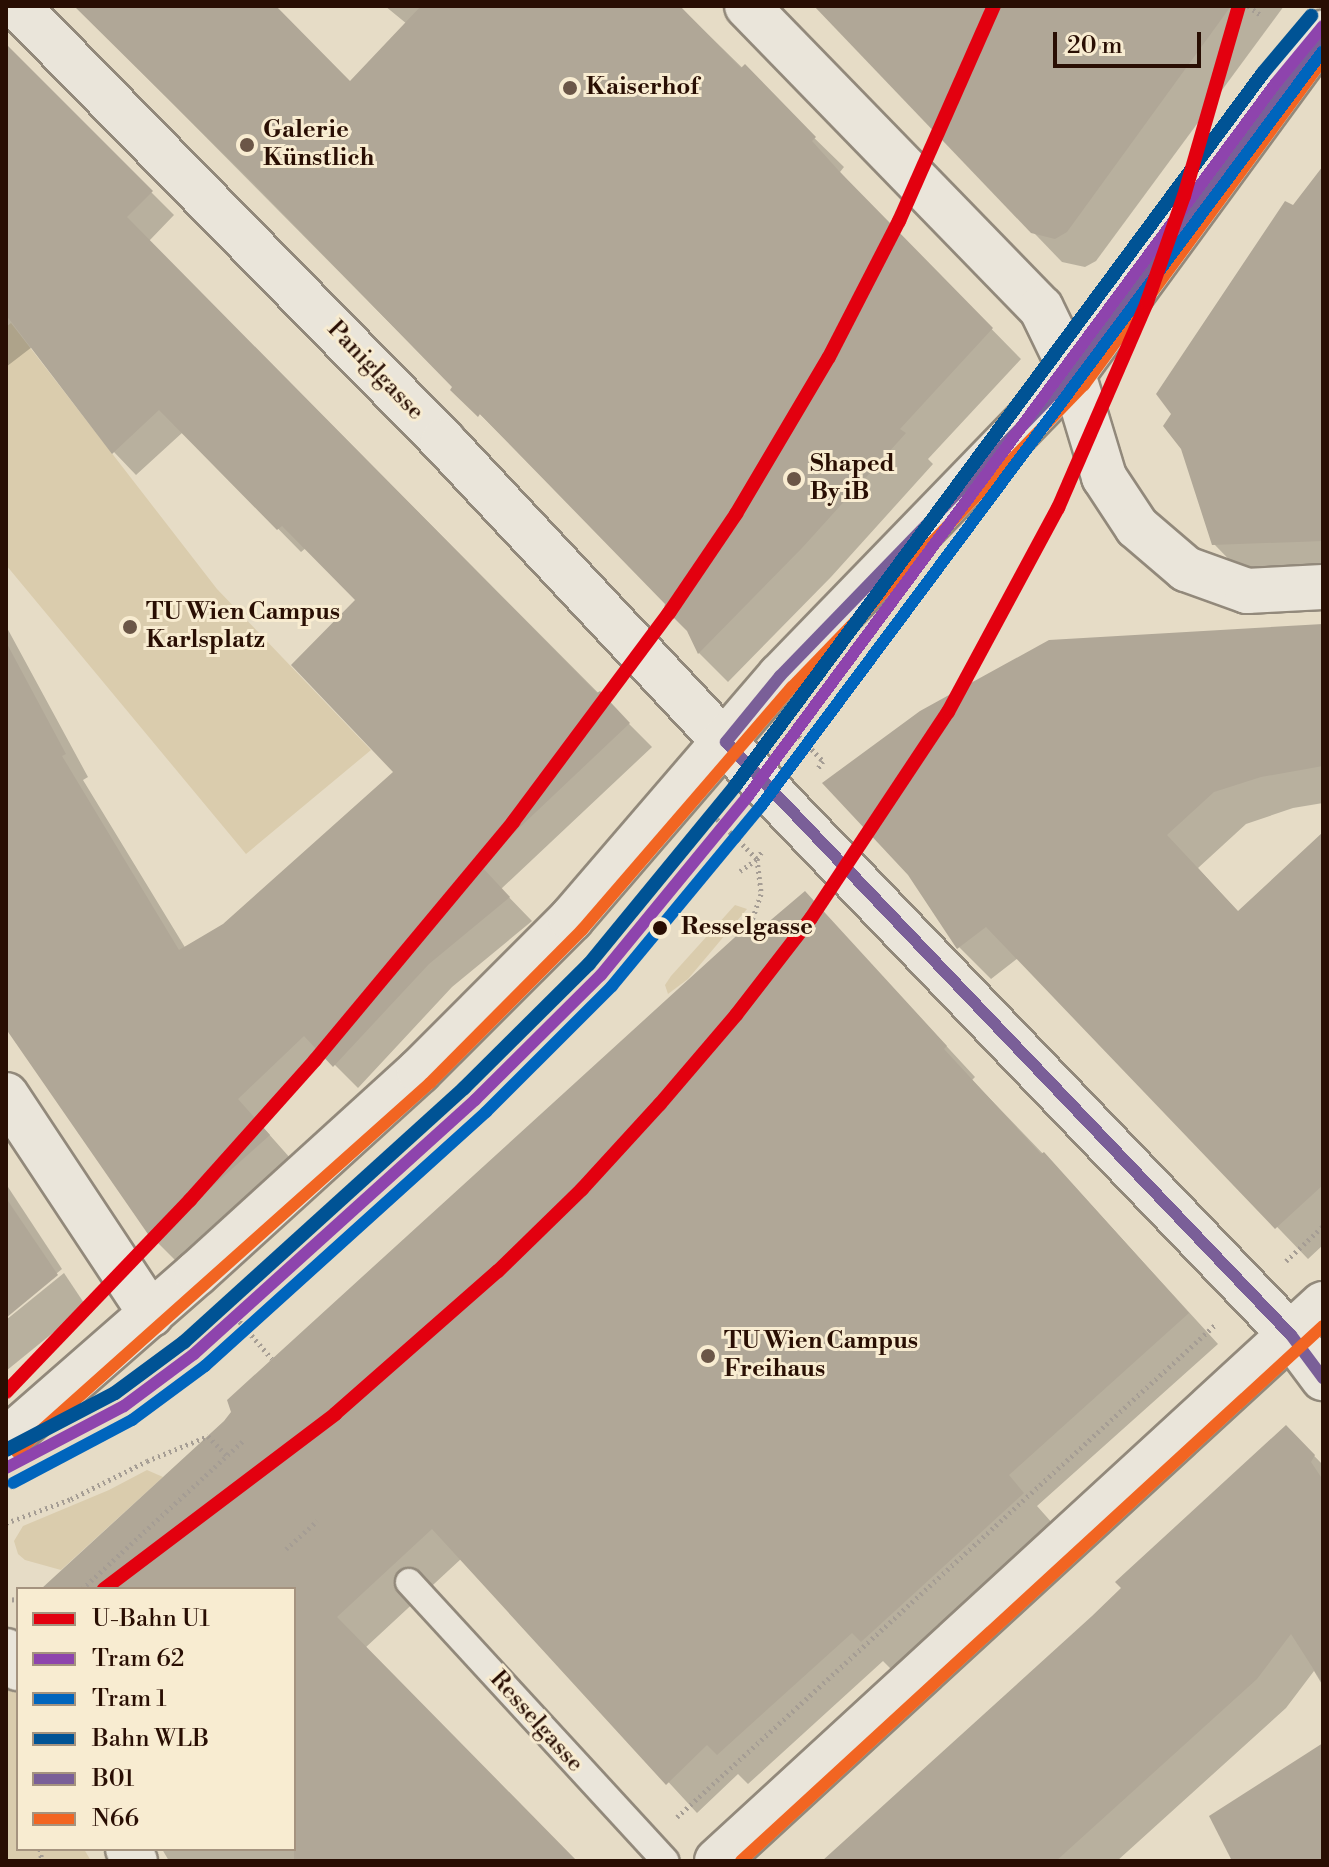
<!DOCTYPE html>
<meta charset="utf-8">
<style>
body{margin:0}
#map{position:relative;width:1329px;height:1867px;overflow:hidden;background:#e6dcc6;font-family:"Libre Bodoni",serif}
div>[style]{position:absolute}
.green>*{inset:0;background:#daccad}
.shadow>*{inset:0;background:#0003}
.building>*{inset:0;background:#b0a797}
.path>*{height:5px;margin-top:-2.5px;transform-origin:0;background:repeating-linear-gradient(90deg,#a59d94 0 2px,transparent 0 6px)}
.roads{filter:drop-shadow(2px 0 #92897b) drop-shadow(-2px 0 #92897b) drop-shadow(0 2px #92897b) drop-shadow(0 -2px #92897b)}
.lane>*{height:26px;margin:-13px;padding:0 13px;transform-origin:13px;border-radius:13px;background:#eae5da}
.street>*{height:44px;margin:-22px;padding:0 22px;transform-origin:22px;border-radius:22px;background:#eae5da}
.secondary>*{height:44px;margin:-22px;padding:0 22px;transform-origin:22px;border-radius:22px;background:#eae5da}
.bus-1>*{height:12px;margin:-6px;padding:0 6px;transform-origin:6px;border-radius:6px;background:#7a5f98}
.bus-2>*{height:12px;margin:-6px;padding:0 6px;transform-origin:6px;border-radius:6px;background:#f26522}
.rail-1>*{height:14px;margin:-7px;padding:0 7px;transform-origin:7px;border-radius:7px;background:#005395}
.tram-1>*{height:12px;margin:-6px;padding:0 6px;transform-origin:6px;border-radius:6px;background:#8e44ad}
.tram-2>*{height:12px;margin:-6px;padding:0 6px;transform-origin:6px;border-radius:6px;background:#0065bd}
.metro-1>*{height:14px;margin:-7px;padding:0 7px;transform-origin:7px;border-radius:7px;background:#e3000f}
.dots>*{width:22px;height:22px;translate:-50% -50%;box-sizing:border-box;border:4px solid #f8ecd1;border-radius:50%}
span{translate:-50% -50%;white-space:nowrap;text-align:center;line-height:1.15;-webkit-text-stroke:6px #f8ecd1;paint-order:stroke}
.poi-label{font-size:24px;color:#290e03;font-weight:700}
.left{translate:0 -50%;text-align:left}
.street-label{font-size:24px;color:#290e03}
.stop-label{font-size:24px;color:#290e03;font-weight:700}
.frame{position:absolute;inset:0;border:8px solid #290e03;pointer-events:none}
.legend{position:absolute;left:16px;top:1587px;width:280px;height:264px;box-sizing:border-box;background:#f8ecd1;border:2px solid #a5937f;margin:0;padding:10px 14px;list-style:none;font-size:24px;color:#290e03}
.legend li{display:flex;align-items:center;gap:16px;height:40px}
.legend b{width:40px;border:2px solid #a5937f}
.scale{position:absolute;left:1053px;top:32px;width:148px;height:36px;box-sizing:border-box;border:4px solid #290e03;border-top:0;padding-left:10px;font-size:24px;line-height:28px;white-space:nowrap;color:#290e03;-webkit-text-stroke:6px #f8ecd1;paint-order:stroke}
</style>
<div id="map">
<div class="green">
<div style="clip-path:polygon(11px 323px,217px 589px,371px 750px,246px 854px,6px 565px,6px 327px)"></div>
<div style="clip-path:polygon(735px 905px,747px 909px,688px 979px,668px 994px,665px 985px,671px 976px)"></div>
<div style="clip-path:polygon(147px 1470px,163px 1477px,61px 1570px,25px 1560px,18px 1554px,14px 1541px,23px 1526px,109px 1490px)"></div>
<div style="clip-path:polygon(6px 1674px,18px 1692px,18px 1849px,84px 1849px,91px 1861px,6px 1861px)"></div>
</div>
<div class="shadow">
<div style="clip-path:polygon(76px 6px,274px 6px,351px 84px,407px 24px,385px 6px,679px 6px,844px 167px,840px 172px,868px 203px,1021px 359px,928px 459px,933px 464px,831px 577px,728px 682px,699px 653px,689px 630px,668px 604px)"></div>
<div style="clip-path:polygon(815px 6px,1284px 6px,1096px 261px,1085px 267px,1062px 262px)"></div>
<div style="clip-path:polygon(6px 47px,174px 215px,149px 241px,652px 747px,501px 889px,532px 921px,452px 987px,358px 1088px,327px 1057px,259px 1123px,291px 1159px,176px 1261px,153px 1238px,6px 1025px,6px 626px,88px 777px,83px 780px,186px 949px,224px 925px,396px 773px,358px 600px,307px 547px,301px 552px,183px 432px,136px 475px,114px 452px,32px 347px,6px 367px)"></div>
<div style="clip-path:polygon(1323px 169px,1323px 570px,1243px 574px,1214px 544px,1294px 207px)"></div>
<div style="clip-path:polygon(1323px 625px,1323px 803px,1293px 808px,1246px 824px,1198px 868px,1239px 913px,1323px 845px,1323px 1245px,1308px 1259px,1018px 958px,991px 979px,959px 947px)"></div>
<div style="clip-path:polygon(805px 893px,975px 1077px,972px 1080px,1073px 1185px,1218px 1344px,1037px 1506px,1053px 1524px,892px 1670px,883px 1661px,748px 1784px,738px 1774px,697px 1813px,462px 1558px,365px 1648px,575px 1861px,169px 1861px,162px 1849px,294px 1849px,294px 1589px,49px 1589px)"></div>
<div style="clip-path:polygon(6px 1184px,62px 1269px,6px 1315px)"></div>
<div style="clip-path:polygon(64px 1273px,86px 1306px,6px 1371px,6px 1320px)"></div>
<div style="clip-path:polygon(1286px 1427px,1323px 1465px,1323px 1686px,1314px 1671px,1286px 1708px,1117px 1861px,827px 1861px,1093px 1618px)"></div>
</div>
<div class="building">
<div style="clip-path:polygon(74px 6px,276px 6px,350px 81px,421px 6px,680px 6px,741px 68px,745px 64px,816px 137px,812px 141px,839px 171px,993px 328px,900px 429px,906px 433px,802px 548px,698px 654px,687px 631px,664px 608px,665px 604px,480px 414px,478px 417px,450px 390px,452px 387px,254px 184px)"></div>
<div style="clip-path:polygon(814px 6px,1231px 6px,1067px 232px,1055px 239px,1031px 233px)"></div>
<div style="clip-path:polygon(6px 44px,153px 191px,127px 217px,597px 693px,600px 691px,630px 723px,480px 865px,510px 897px,429px 964px,333px 1067px,304px 1036px,238px 1099px,270px 1135px,152px 1240px,6px 1029px,6px 642px,66px 754px,62px 756px,179px 950px,223px 924px,393px 772px,291px 665px,355px 600px,282px 526px,277px 530px,159px 410px,112px 454px,6px 315px)"></div>
<div style="clip-path:polygon(1323px 166px,1323px 541px,1212px 545px,1181px 449px,1163px 426px,1171px 414px,1156px 394px,1285px 201px,1293px 205px)"></div>
<div style="clip-path:polygon(1323px 624px,1323px 766px,1261px 777px,1214px 792px,1167px 835px,1238px 911px,1323px 832px,1323px 1185px,1275px 1229px,986px 927px,957px 949px,908px 875px,822px 783px,920px 711px,1049px 640px)"></div>
<div style="clip-path:polygon(805px 891px,947px 1046px,944px 1049px,1041px 1154px,1044px 1152px,1189px 1313px,1009px 1475px,1024px 1493px,861px 1642px,852px 1633px,717px 1755px,707px 1745px,666px 1785px,432px 1529px,337px 1617px,577px 1861px,294px 1861px,294px 1589px,41px 1589px,224px 1421px,231px 1412px,227px 1400px,745px 928px,753px 935px)"></div>
<div style="clip-path:polygon(6px 1198px,58px 1275px,6px 1318px)"></div>
<div style="clip-path:polygon(1286px 1425px,1315px 1455px,1311px 1462px,1323px 1480px,1323px 1684px,1291px 1634px,1257px 1679px,1056px 1861px,822px 1861px,1092px 1616px,1121px 1588px,1115px 1582px)"></div>
<div style="clip-path:polygon(1323px 1743px,1323px 1861px,1232px 1861px,1209px 1816px)"></div>
</div>
<div class="path">
<div style="left:1248px;top:6px;width:16px;rotate:35deg"></div>
<div style="left:795px;top:732px;width:40px;rotate:46deg"></div>
<div style="left:823px;top:761px;width:11px;rotate:124deg"></div>
<div style="left:717px;top:819px;width:57px;rotate:45deg"></div>
<div style="left:757px;top:859px;width:9px;rotate:-58deg"></div>
<div style="left:740px;top:871px;width:21px;rotate:-35deg"></div>
<div style="left:757px;top:859px;width:35px;rotate:83deg"></div>
<div style="left:761px;top:894px;width:39px;rotate:109deg"></div>
<div style="left:1286px;top:1261px;width:51px;rotate:-43.4deg"></div>
<div style="left:228px;top:1308px;width:67px;rotate:49.2deg"></div>
<div style="left:6px;top:1523px;width:69px;rotate:-20.3deg"></div>
<div style="left:71px;top:1499px;width:85px;rotate:-26.6deg"></div>
<div style="left:147px;top:1461px;width:66px;rotate:-22.3deg"></div>
<div style="left:208px;top:1436px;width:28px;rotate:46deg"></div>
<div style="left:286px;top:1549px;width:42px;rotate:-42.1deg"></div>
<div style="left:82px;top:1589px;width:219px;rotate:-42.6deg"></div>
<div style="left:6px;top:1600px;width:12px;rotate:-5deg"></div>
<div style="left:677px;top:1817px;width:730px;rotate:-42.45deg"></div>
<div style="left:40px;top:1849px;width:12px;rotate:81deg"></div>
</div>
<div class="roads">
<div class="lane">
<div style="left:409px;top:1582px;width:379px;rotate:47.4deg"></div>
</div>
<div class="street">
<div style="left:17px;top:6px;width:609px;rotate:45.6deg"></div>
<div style="left:443px;top:441px;width:507px;rotate:46.92deg"></div>
<div style="left:789px;top:811px;width:726px;rotate:46.23deg"></div>
<div style="left:1291px;top:1335px;width:54px;rotate:53.3deg"></div>
<div style="left:747px;top:6px;width:421px;rotate:45.8deg"></div>
<div style="left:1041px;top:308px;width:73px;rotate:64.1deg"></div>
<div style="left:1073px;top:374px;width:108px;rotate:73.2deg"></div>
<div style="left:1104px;top:477px;width:60px;rotate:56.6deg"></div>
<div style="left:1137px;top:527px;width:65px;rotate:40.6deg"></div>
<div style="left:1186px;top:569px;width:65px;rotate:19.8deg"></div>
<div style="left:1247px;top:591px;width:76px;rotate:-3deg"></div>
<div style="left:6px;top:1095px;width:263px;rotate:56.5deg"></div>
<div style="left:6px;top:1651px;width:21px;rotate:55deg"></div>
<div style="left:128px;top:1849px;width:14px;rotate:60deg"></div>
</div>
<div class="secondary">
<div style="left:6px;top:1440px;width:254px;rotate:-41.2deg"></div>
<div style="left:197px;top:1273px;width:300px;rotate:-42.3deg"></div>
<div style="left:419px;top:1071px;width:215px;rotate:-45deg"></div>
<div style="left:571px;top:919px;width:321px;rotate:-49.3deg"></div>
<div style="left:780px;top:676px;width:421px;rotate:-45.9deg"></div>
<div style="left:1073px;top:374px;width:423px;rotate:-53.8deg"></div>
<div style="left:717px;top:1861px;width:823px;rotate:-42.59deg"></div>
</div>
</div>
<div class="bus-1">
<div style="left:726px;top:742px;width:85px;rotate:-50.7deg"></div>
<div style="left:780px;top:676px;width:421px;rotate:-45.9deg"></div>
<div style="left:1073px;top:374px;width:423px;rotate:-53.8deg"></div>
<div style="left:726px;top:742px;width:819px;rotate:46.39deg"></div>
<div style="left:1291px;top:1335px;width:54px;rotate:53.3deg"></div>
</div>
<div class="bus-2">
<div style="left:17px;top:1452px;width:554px;rotate:-41.78deg"></div>
<div style="left:430px;top:1083px;width:216px;rotate:-45.2deg"></div>
<div style="left:582px;top:930px;width:321px;rotate:-49.2deg"></div>
<div style="left:792px;top:687px;width:420px;rotate:-46deg"></div>
<div style="left:1084px;top:385px;width:403px;rotate:-53.7deg"></div>
<div style="left:741px;top:1861px;width:791px;rotate:-42.59deg"></div>
</div>
<div class="rail-1">
<div style="left:6px;top:1450px;width:123px;rotate:-27.6deg"></div>
<div style="left:115px;top:1393px;width:86px;rotate:-36.5deg"></div>
<div style="left:184px;top:1342px;width:378px;rotate:-42.2deg"></div>
<div style="left:464px;top:1088px;width:176px;rotate:-44.8deg"></div>
<div style="left:589px;top:964px;width:230px;rotate:-50.6deg"></div>
<div style="left:735px;top:786px;width:887px;rotate:-53.48deg"></div>
<div style="left:1263px;top:73px;width:75px;rotate:-49.9deg"></div>
</div>
<div class="tram-1">
<div style="left:6px;top:1468px;width:133px;rotate:-27.7deg"></div>
<div style="left:124px;top:1406px;width:87px;rotate:-36.6deg"></div>
<div style="left:194px;top:1354px;width:379px;rotate:-42.1deg"></div>
<div style="left:475px;top:1100px;width:177px;rotate:-44.8deg"></div>
<div style="left:601px;top:975px;width:232px;rotate:-50.6deg"></div>
<div style="left:748px;top:796px;width:887px;rotate:-53.48deg"></div>
<div style="left:1276px;top:83px;width:74px;rotate:-50.5deg"></div>
</div>
<div class="tram-2">
<div style="left:13px;top:1483px;width:135px;rotate:-27.9deg"></div>
<div style="left:132px;top:1420px;width:91px;rotate:-36.5deg"></div>
<div style="left:205px;top:1366px;width:379px;rotate:-42.1deg"></div>
<div style="left:486px;top:1112px;width:178px;rotate:-45deg"></div>
<div style="left:612px;top:986px;width:234px;rotate:-50.4deg"></div>
<div style="left:761px;top:806px;width:941px;rotate:-53.34deg"></div>
</div>
<div class="metro-1">
<div style="left:6px;top:1392px;width:266px;rotate:-46.2deg"></div>
<div style="left:190px;top:1200px;width:188px;rotate:-48.2deg"></div>
<div style="left:315px;top:1060px;width:310px;rotate:-50.2deg"></div>
<div style="left:513px;top:822px;width:261px;rotate:-53.3deg"></div>
<div style="left:669px;top:613px;width:120px;rotate:-55.9deg"></div>
<div style="left:736px;top:514px;width:182px;rotate:-59.4deg"></div>
<div style="left:829px;top:357px;width:153px;rotate:-62.8deg"></div>
<div style="left:899px;top:221px;width:235px;rotate:-66.2deg"></div>
<div style="left:104px;top:1589px;width:290px;rotate:-37.1deg"></div>
<div style="left:335px;top:1414px;width:217px;rotate:-41.3deg"></div>
<div style="left:498px;top:1271px;width:117px;rotate:-44.3deg"></div>
<div style="left:582px;top:1189px;width:115px;rotate:-47.5deg"></div>
<div style="left:660px;top:1104px;width:117px;rotate:-49.5deg"></div>
<div style="left:736px;top:1015px;width:123px;rotate:-52.3deg"></div>
<div style="left:811px;top:918px;width:247px;rotate:-56.4deg"></div>
<div style="left:948px;top:712px;width:232px;rotate:-61.7deg"></div>
<div style="left:1058px;top:508px;width:224px;rotate:-66.6deg"></div>
<div style="left:1147px;top:302px;width:112px;rotate:-70.8deg"></div>
<div style="left:1184px;top:196px;width:198px;rotate:-73.9deg"></div>
</div>
<div class="dots">
<div style="left:570px;top:88px;background:#6b5647"></div>
<div style="left:247px;top:145px;background:#6b5647"></div>
<div style="left:794px;top:479px;background:#6b5647"></div>
<div style="left:130px;top:627px;background:#6b5647"></div>
<div style="left:660px;top:928px;background:#290e03"></div>
<div style="left:708px;top:1356px;background:#6b5647"></div>
</div>
<div class="poi-label">
<span class="left" style="left:586px;top:88px">Kaiserhof</span>
<span class="left" style="left:263px;top:145px">Galerie<br>Künstlich</span>
<span class="left" style="left:810px;top:479px">Shaped<br>By iB</span>
<span class="left" style="left:146px;top:627px">TU Wien Campus<br>Karlsplatz</span>
<span class="left" style="left:724px;top:1356px">TU Wien Campus<br>Freihaus</span>
</div>
<div class="street-label">
<span style="left:375px;top:371px;rotate:46deg">Paniglgasse</span>
<span style="left:536px;top:1722px;rotate:48deg">Resselgasse</span>
</div>
<div class="stop-label">
<span class="left" style="left:681px;top:928px">Resselgasse</span>
</div>
<div class="frame"></div>
<ul class="legend">
<li><b style="height:10px;background:#e3000f"></b>U-Bahn U1</li>
<li><b style="height:10px;background:#8e44ad"></b>Tram 62</li>
<li><b style="height:10px;background:#0065bd"></b>Tram 1</li>
<li><b style="height:10px;background:#005395"></b>Bahn WLB</li>
<li><b style="height:10px;background:#7a5f98"></b>B01</li>
<li><b style="height:10px;background:#f26522"></b>N66</li>
</ul>
<div class="scale">20 m</div>
</div>
